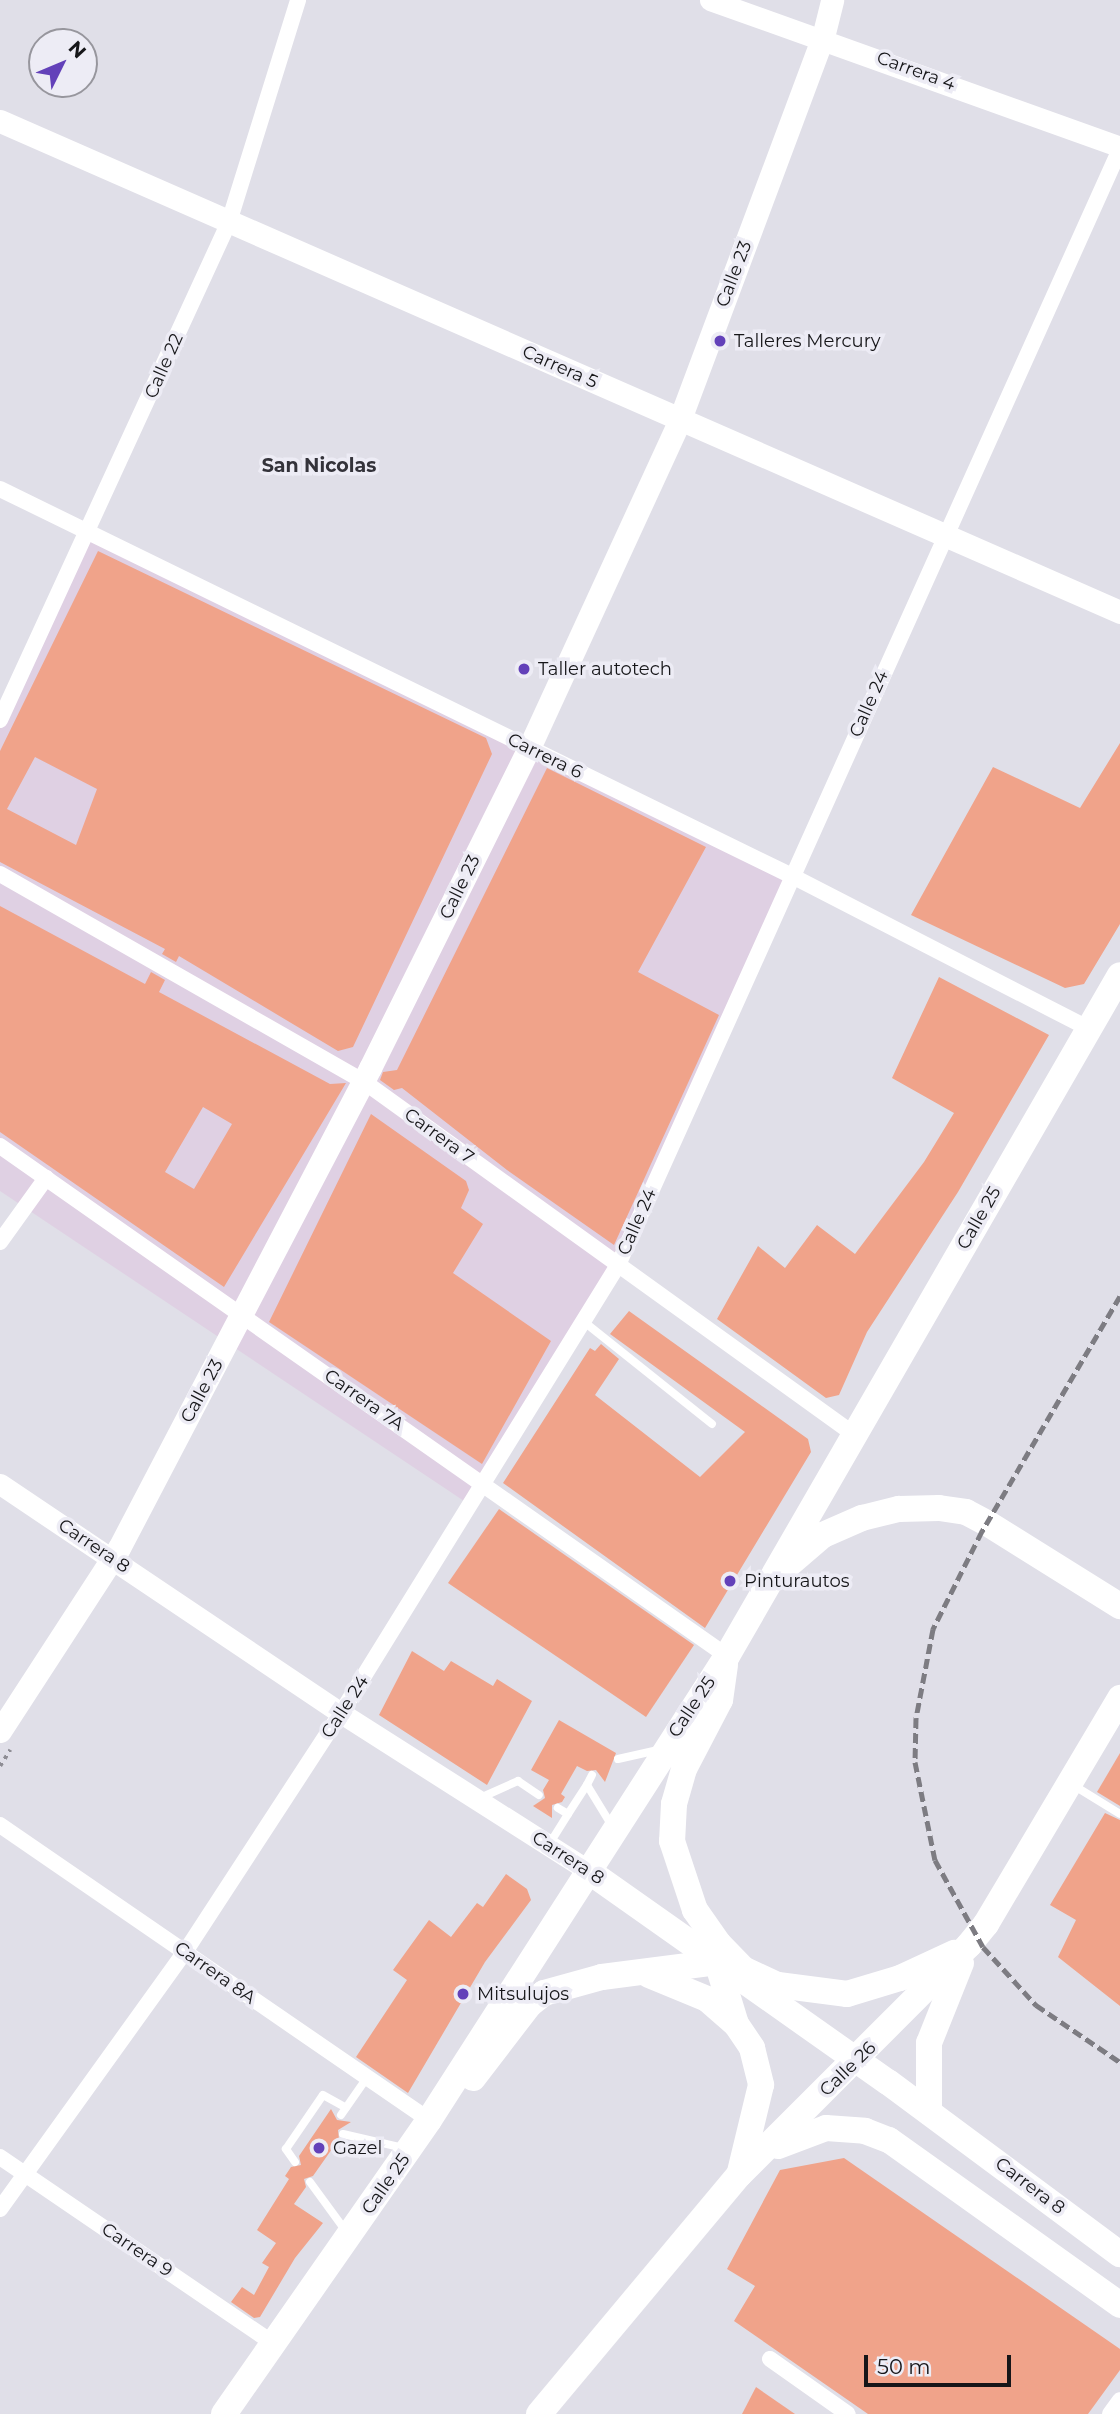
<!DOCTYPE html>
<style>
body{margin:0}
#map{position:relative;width:1120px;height:2414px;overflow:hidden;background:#e0dfe8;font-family:Montserrat,sans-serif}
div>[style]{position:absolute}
.industrial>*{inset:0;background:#dfd0e3}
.building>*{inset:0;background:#f0a38a}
.path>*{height:3.5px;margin-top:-1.75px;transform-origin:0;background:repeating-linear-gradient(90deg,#8e8d94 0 3.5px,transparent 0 8.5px)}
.service>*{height:8px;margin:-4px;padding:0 4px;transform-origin:4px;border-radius:4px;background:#fff}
.minor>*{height:16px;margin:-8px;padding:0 8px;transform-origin:8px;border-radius:8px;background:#fff}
.tertiary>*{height:21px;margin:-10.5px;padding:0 10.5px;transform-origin:10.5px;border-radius:10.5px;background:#fff}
.secondary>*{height:23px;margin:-11.5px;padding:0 11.5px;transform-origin:11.5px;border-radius:11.5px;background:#fff}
.primary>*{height:26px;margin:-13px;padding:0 13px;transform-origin:13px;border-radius:13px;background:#fff}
.rail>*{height:5px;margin-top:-2.5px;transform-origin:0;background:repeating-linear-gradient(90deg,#7d7c82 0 10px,transparent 0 15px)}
.dots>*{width:19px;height:19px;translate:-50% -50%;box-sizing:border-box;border:4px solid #edecf5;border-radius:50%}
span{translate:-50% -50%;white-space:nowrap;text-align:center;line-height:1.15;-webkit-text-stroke:7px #edecf5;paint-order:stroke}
.street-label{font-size:18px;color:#161619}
.poi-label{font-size:18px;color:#161619}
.left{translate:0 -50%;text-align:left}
.neighbourhood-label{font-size:19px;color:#34333a;font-weight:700}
.north{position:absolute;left:28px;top:28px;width:70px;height:70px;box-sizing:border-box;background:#edecf5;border:2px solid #97969d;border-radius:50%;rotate:47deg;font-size:19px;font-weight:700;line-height:28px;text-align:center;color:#161619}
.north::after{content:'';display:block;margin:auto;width:24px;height:32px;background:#6341b9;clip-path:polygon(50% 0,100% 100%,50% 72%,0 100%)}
.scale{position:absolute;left:864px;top:2355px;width:147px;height:32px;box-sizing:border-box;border:4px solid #161619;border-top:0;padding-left:9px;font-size:21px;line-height:24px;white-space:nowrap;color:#161619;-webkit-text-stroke:5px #edecf5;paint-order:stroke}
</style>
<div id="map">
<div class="industrial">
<div style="clip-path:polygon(90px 529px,792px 876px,618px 1265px,470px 1505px,0 1191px,0 720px)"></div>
</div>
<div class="building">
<div style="clip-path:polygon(evenodd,98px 551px,486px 738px,492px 754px,353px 1047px,338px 1051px,179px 956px,176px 962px,162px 954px,165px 949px,0 862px,0 751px,98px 551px,35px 757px,97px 789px,76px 845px,7px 809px,35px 757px)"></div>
<div style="clip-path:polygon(1120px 743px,1120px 924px,1084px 984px,1065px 988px,911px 915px,993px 767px,1080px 808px)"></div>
<div style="clip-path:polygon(547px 768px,706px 847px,638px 972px,719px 1015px,614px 1245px,507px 1170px,402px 1088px,394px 1090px,380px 1080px,383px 1072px,397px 1070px)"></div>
<div style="clip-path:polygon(evenodd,0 906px,145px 984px,151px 972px,165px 980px,159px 992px,330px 1084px,346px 1083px,224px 1287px,0 1132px,0 906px,203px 1107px,232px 1124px,194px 1189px,165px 1172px,203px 1107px)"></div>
<div style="clip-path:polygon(939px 977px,1049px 1035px,958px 1192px,867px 1332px,839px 1395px,826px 1398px,717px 1319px,758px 1246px,785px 1268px,817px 1225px,855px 1254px,924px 1162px,954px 1113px,892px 1078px)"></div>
<div style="clip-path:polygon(371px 1114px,466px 1181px,469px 1190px,461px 1208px,483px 1224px,453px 1273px,551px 1341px,482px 1464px,269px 1322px)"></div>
<div style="clip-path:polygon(629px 1311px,808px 1439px,811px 1452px,705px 1628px,503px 1483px,590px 1348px,595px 1351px,601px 1344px,619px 1359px,595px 1395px,700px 1477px,745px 1432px,610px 1334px)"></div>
<div style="clip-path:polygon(499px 1509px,694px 1645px,646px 1717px,448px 1583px)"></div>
<div style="clip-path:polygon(412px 1651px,444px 1671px,451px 1661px,493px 1686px,497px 1679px,532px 1701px,487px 1785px,379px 1715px)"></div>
<div style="clip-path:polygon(559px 1720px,616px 1753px,605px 1782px,596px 1770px,587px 1771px,577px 1766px,561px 1794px,565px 1797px,562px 1802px,552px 1805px,552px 1818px,533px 1806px,545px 1798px,543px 1790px,549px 1780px,531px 1770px)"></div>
<div style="clip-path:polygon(1120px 1753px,1120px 1806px,1097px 1792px)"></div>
<div style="clip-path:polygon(1105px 1813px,1120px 1820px,1120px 2006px,1058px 1957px,1076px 1920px,1050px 1905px)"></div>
<div style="clip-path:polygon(506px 1874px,527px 1889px,531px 1900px,485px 1962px,408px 2093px,356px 2057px,407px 1980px,393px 1970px,429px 1920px,451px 1937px,477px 1903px,483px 1907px)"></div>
<div style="clip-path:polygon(331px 2109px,337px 2120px,351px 2122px,338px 2130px,339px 2139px,313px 2176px,304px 2179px,306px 2187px,294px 2204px,323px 2223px,295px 2258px,260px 2317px,254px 2318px,231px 2302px,242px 2287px,254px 2295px,269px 2267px,262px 2263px,276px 2243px,257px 2230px,289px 2179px,285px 2176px,291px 2167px,301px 2165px,299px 2156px)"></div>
<div style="clip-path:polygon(844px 2158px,1120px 2349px,1120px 2370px,1088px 2414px,868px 2414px,734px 2321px,755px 2286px,727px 2269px,780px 2170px)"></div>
<div style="clip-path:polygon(756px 2387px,795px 2414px,742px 2414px)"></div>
</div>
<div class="path">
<div style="left:0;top:1766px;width:19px;rotate:-58deg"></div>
</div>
<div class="service">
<div style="left:583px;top:1321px;width:165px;rotate:38.6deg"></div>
<div style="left:618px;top:1759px;width:41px;rotate:-12.7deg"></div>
<div style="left:592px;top:1775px;width:11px;rotate:117deg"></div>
<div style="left:587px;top:1785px;width:48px;rotate:58.6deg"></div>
<div style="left:1073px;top:1785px;width:55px;rotate:31.7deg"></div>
<div style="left:480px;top:1798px;width:42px;rotate:-24.1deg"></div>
<div style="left:518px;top:1781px;width:25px;rotate:34deg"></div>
<div style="left:568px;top:1814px;width:35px;rotate:-57deg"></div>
<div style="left:550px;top:1843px;width:34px;rotate:-58deg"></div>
<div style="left:568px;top:1814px;width:12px;rotate:-149deg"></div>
<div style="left:341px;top:2115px;width:44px;rotate:-55.2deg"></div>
<div style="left:343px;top:2134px;width:63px;rotate:12.9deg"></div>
<div style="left:295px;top:2162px;width:16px;rotate:-125deg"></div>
<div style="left:286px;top:2149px;width:65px;rotate:-55.6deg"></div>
<div style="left:323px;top:2095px;width:26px;rotate:29deg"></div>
<div style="left:310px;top:2182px;width:59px;rotate:53.9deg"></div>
</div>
<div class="minor">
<div style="left:0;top:489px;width:881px;rotate:26.04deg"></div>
<div style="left:792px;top:876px;width:333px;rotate:27.2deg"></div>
<div style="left:0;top:720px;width:548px;rotate:-65.31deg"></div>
<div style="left:229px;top:222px;width:232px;rotate:-72.7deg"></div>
<div style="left:0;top:874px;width:418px;rotate:29.7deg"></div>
<div style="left:363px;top:1081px;width:606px;rotate:35.74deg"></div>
<div style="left:0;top:1146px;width:888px;rotate:35.05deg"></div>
<div style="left:0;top:1242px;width:79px;rotate:-54.3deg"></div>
<div style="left:0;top:1825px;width:521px;rotate:34.51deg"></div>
<div style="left:0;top:2157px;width:330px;rotate:34.3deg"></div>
<div style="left:0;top:2209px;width:317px;rotate:-54.3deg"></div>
<div style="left:185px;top:1952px;width:285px;rotate:-56.9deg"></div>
<div style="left:341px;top:1713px;width:527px;rotate:-58.27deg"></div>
<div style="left:618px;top:1265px;width:1224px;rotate:-65.78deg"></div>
<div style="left:770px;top:2359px;width:95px;rotate:35.2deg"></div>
<div style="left:1110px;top:2414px;width:17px;rotate:-54deg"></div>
</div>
<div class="tertiary">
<div style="left:710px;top:0;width:436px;rotate:19.7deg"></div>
<div style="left:0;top:1484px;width:411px;rotate:33.9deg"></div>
<div style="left:341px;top:1713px;width:292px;rotate:32.5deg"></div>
</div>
<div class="secondary">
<div style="left:0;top:121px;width:1223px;rotate:23.67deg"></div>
<div style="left:0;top:1731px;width:218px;rotate:-57deg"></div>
<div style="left:119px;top:1548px;width:542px;rotate:-62.39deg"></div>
<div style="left:370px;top:1068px;width:357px;rotate:-63.6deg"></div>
<div style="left:529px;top:748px;width:362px;rotate:-65.3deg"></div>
<div style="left:680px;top:419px;width:408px;rotate:-69.5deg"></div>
<div style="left:823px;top:37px;width:38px;rotate:-76deg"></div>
</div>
<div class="primary">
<div style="left:787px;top:1566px;width:48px;rotate:-40.7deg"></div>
<div style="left:823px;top:1535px;width:43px;rotate:-23.6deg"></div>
<div style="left:862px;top:1518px;width:38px;rotate:-14deg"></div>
<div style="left:899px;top:1509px;width:40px;rotate:-1.4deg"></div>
<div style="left:939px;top:1508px;width:27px;rotate:8deg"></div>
<div style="left:966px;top:1512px;width:24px;rotate:28deg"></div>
<div style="left:987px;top:1523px;width:157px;rotate:32deg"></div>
<div style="left:725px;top:1665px;width:35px;rotate:98deg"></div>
<div style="left:720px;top:1700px;width:78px;rotate:117.6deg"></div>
<div style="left:684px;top:1769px;width:36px;rotate:106deg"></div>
<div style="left:674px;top:1804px;width:37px;rotate:93deg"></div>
<div style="left:672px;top:1841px;width:73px;rotate:71.6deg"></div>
<div style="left:695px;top:1910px;width:40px;rotate:55.1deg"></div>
<div style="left:718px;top:1943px;width:36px;rotate:46deg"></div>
<div style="left:743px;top:1969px;width:38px;rotate:25deg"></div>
<div style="left:778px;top:1985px;width:70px;rotate:7.4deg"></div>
<div style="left:847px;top:1994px;width:55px;rotate:-16.8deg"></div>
<div style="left:900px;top:1978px;width:60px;rotate:-24.8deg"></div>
<div style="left:587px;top:1870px;width:368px;rotate:35.2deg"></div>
<div style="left:888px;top:2082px;width:289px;rotate:36.6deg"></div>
<div style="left:649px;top:1975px;width:63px;rotate:22.5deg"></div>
<div style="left:707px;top:1999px;width:38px;rotate:41deg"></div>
<div style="left:736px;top:2024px;width:29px;rotate:56deg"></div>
<div style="left:752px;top:2048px;width:38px;rotate:76deg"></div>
<div style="left:761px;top:2085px;width:89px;rotate:103.6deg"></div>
<div style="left:473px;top:2078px;width:92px;rotate:-52.5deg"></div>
<div style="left:529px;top:2005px;width:19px;rotate:-39deg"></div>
<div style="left:544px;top:1993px;width:60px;rotate:-15.4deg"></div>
<div style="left:602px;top:1977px;width:116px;rotate:-7.4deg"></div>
<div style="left:717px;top:1962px;width:65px;rotate:73deg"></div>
<div style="left:929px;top:2112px;width:69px;rotate:-90deg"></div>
<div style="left:929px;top:2043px;width:86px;rotate:-68.2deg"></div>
<div style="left:778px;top:2146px;width:51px;rotate:-20.6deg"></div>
<div style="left:826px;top:2128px;width:39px;rotate:4deg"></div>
<div style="left:865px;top:2131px;width:26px;rotate:21deg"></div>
<div style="left:889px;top:2140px;width:284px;rotate:35.5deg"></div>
<div style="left:224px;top:2414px;width:358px;rotate:-55.1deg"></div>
<div style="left:429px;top:2120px;width:551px;rotate:-57.29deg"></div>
<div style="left:727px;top:1656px;width:786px;rotate:-60.01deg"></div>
<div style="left:539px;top:2414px;width:313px;rotate:-50.1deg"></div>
<div style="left:740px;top:2174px;width:324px;rotate:-45deg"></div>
<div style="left:969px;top:1945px;width:27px;rotate:-51deg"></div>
<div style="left:986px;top:1924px;width:263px;rotate:-59.3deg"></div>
</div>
<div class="rail">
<div style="left:1120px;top:1296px;width:273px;rotate:120.4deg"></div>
<div style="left:982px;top:1531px;width:110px;rotate:116.6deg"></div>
<div style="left:933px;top:1629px;width:91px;rotate:100.8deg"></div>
<div style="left:916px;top:1718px;width:44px;rotate:91.3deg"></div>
<div style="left:915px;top:1762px;width:100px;rotate:78.5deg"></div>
<div style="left:935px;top:1860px;width:99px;rotate:61.1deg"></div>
<div style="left:983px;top:1947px;width:79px;rotate:47.6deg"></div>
<div style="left:1036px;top:2005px;width:102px;rotate:34.2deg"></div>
</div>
<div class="dots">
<div style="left:720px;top:341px;background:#6341b9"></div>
<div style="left:524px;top:669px;background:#6341b9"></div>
<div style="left:730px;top:1581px;background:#6341b9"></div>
<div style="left:463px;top:1994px;background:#6341b9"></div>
<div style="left:319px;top:2148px;background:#6341b9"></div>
</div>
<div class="street-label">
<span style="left:916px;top:71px;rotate:20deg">Carrera 4</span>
<span style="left:734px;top:274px;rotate:-69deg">Calle 23</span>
<span style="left:164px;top:366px;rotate:-66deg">Calle 22</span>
<span style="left:560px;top:367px;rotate:24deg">Carrera 5</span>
<span style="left:869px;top:704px;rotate:-66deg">Calle 24</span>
<span style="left:545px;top:756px;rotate:26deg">Carrera 6</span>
<span style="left:460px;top:887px;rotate:-64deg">Calle 23</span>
<span style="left:439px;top:1136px;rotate:36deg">Carrera 7</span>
<span style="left:979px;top:1218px;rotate:-60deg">Calle 25</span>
<span style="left:637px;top:1222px;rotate:-66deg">Calle 24</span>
<span style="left:202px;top:1391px;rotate:-62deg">Calle 23</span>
<span style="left:364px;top:1400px;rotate:35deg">Carrera 7A</span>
<span style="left:94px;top:1546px;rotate:34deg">Carrera 8</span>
<span style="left:345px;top:1707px;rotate:-57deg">Calle 24</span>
<span style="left:692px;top:1707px;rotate:-56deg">Calle 25</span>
<span style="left:568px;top:1858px;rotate:33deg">Carrera 8</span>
<span style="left:215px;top:1973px;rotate:35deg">Carrera 8A</span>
<span style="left:848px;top:2069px;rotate:-44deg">Calle 26</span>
<span style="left:386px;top:2184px;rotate:-55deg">Calle 25</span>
<span style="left:1030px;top:2186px;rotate:37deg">Carrera 8</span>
<span style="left:137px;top:2250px;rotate:34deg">Carrera 9</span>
</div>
<div class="poi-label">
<span class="left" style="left:734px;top:341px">Talleres Mercury</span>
<span class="left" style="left:538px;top:669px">Taller autotech</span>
<span class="left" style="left:744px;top:1581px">Pinturautos</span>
<span class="left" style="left:477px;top:1994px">Mitsulujos</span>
<span class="left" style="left:333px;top:2148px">Gazel</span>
</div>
<div class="neighbourhood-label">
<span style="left:319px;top:466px">San Nicolas</span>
</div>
<div class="north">N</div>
<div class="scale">50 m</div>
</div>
